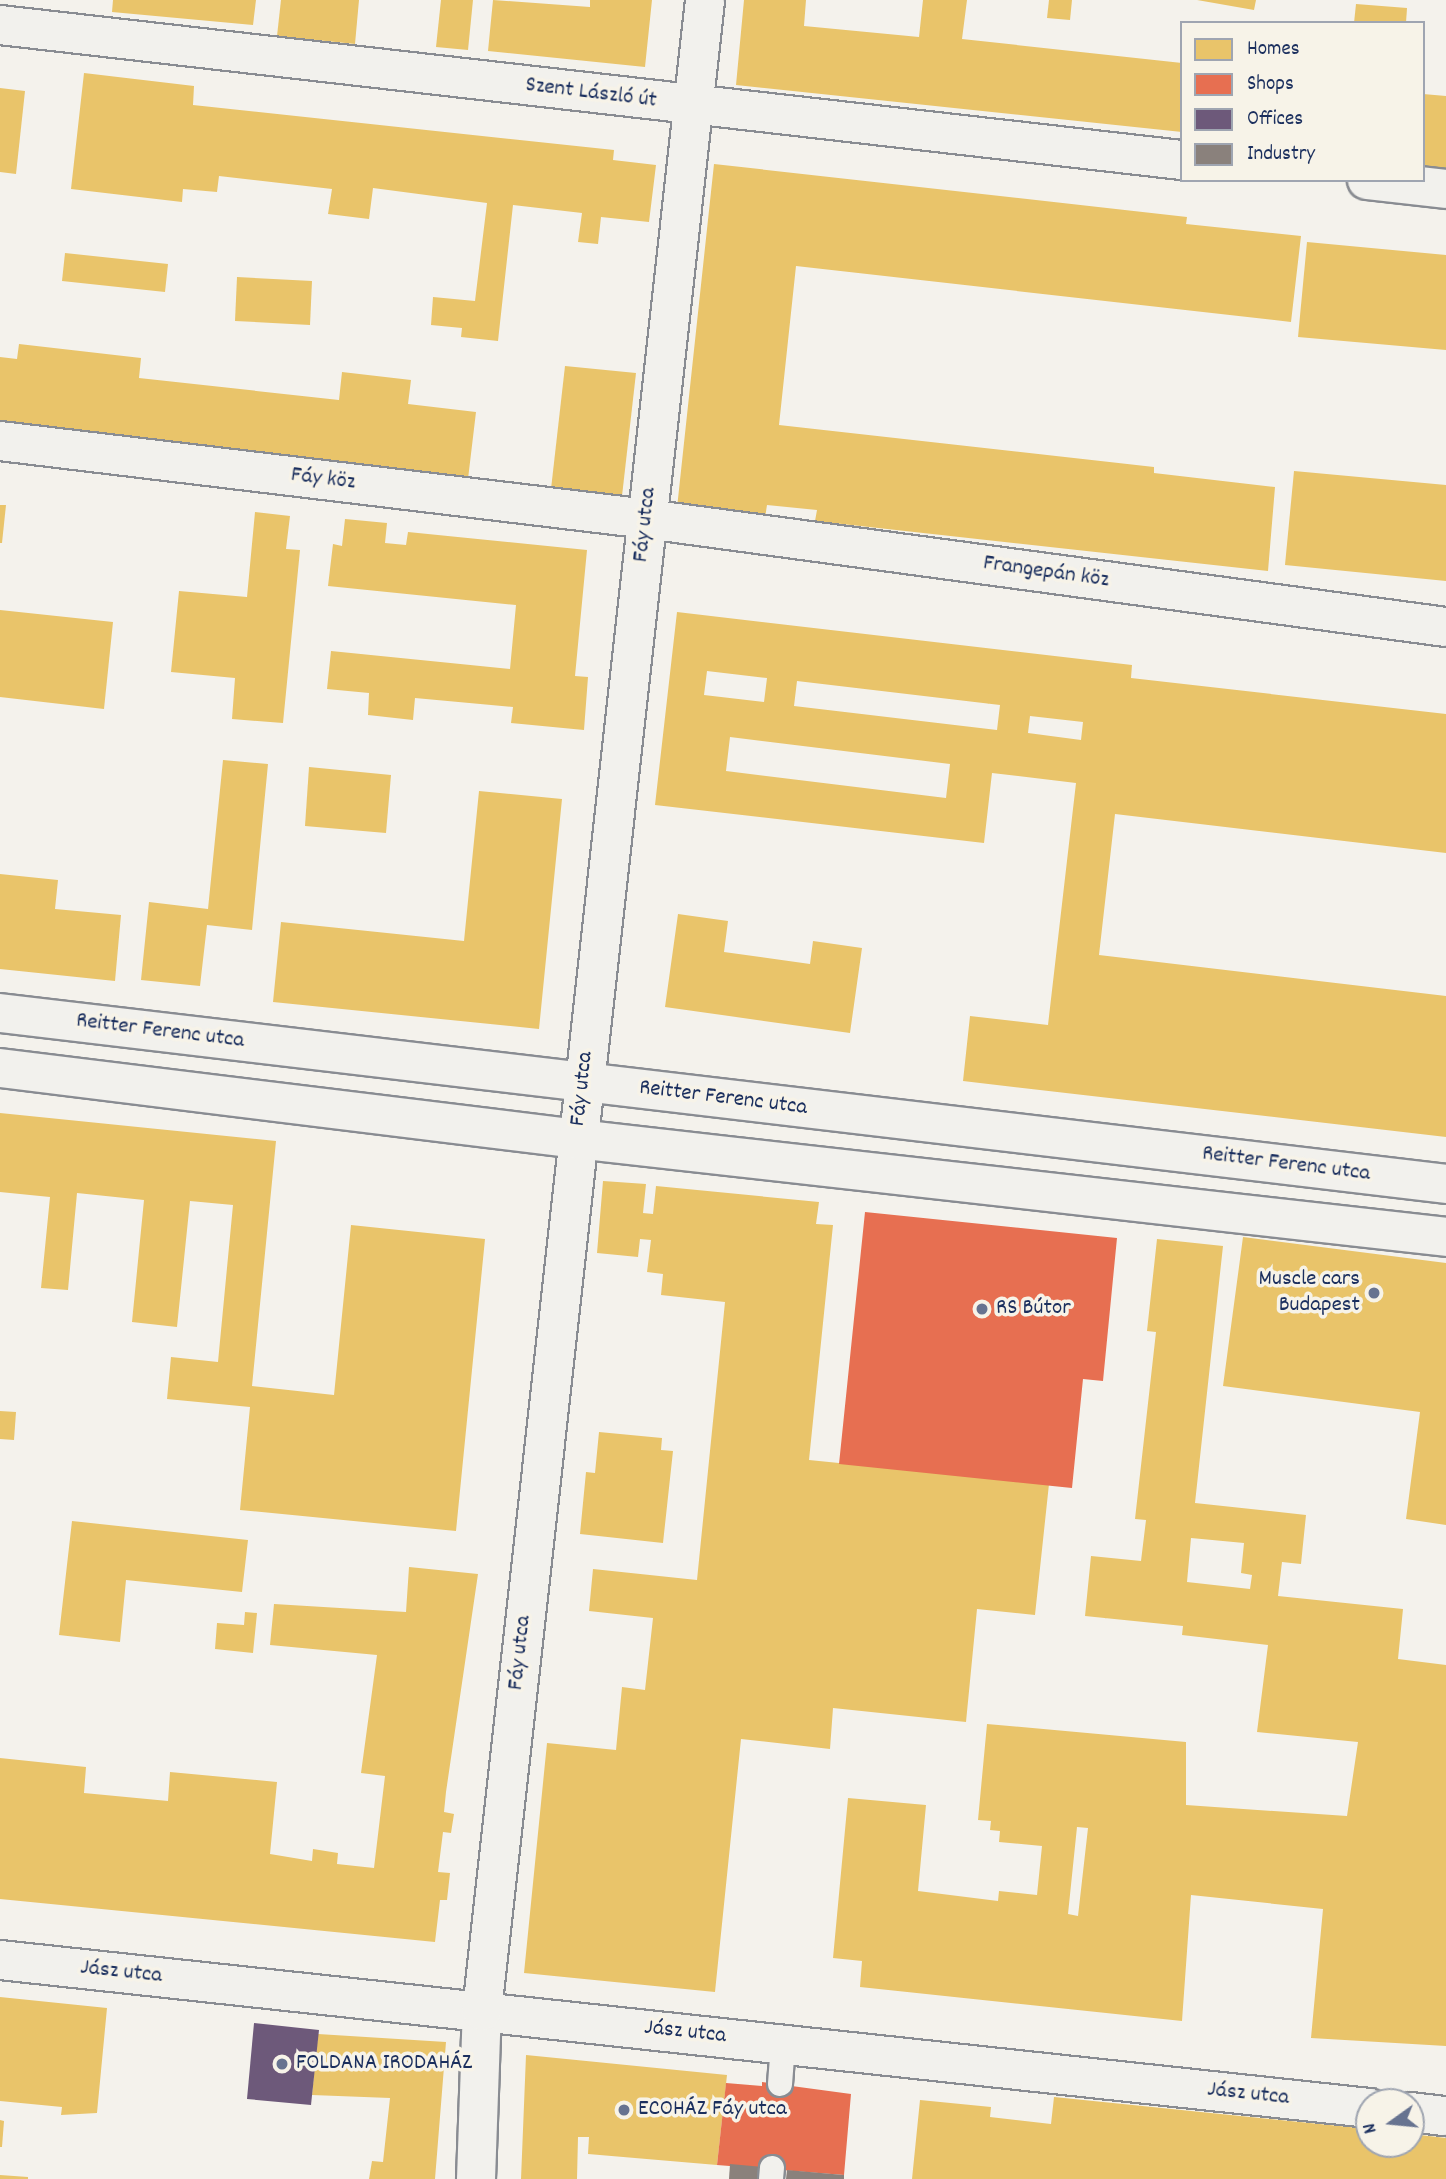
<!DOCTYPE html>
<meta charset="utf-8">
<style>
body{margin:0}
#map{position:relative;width:1446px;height:2179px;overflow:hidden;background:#f4f2ec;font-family:Dekko,sans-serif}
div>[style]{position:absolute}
.homes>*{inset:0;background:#e9c46a}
.shops>*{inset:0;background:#e76f51}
.offices>*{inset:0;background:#6d597a}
.industry>*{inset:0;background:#8a817c}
.roads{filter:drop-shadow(2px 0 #898c92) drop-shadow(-2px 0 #898c92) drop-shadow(0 2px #898c92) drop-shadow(0 -2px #898c92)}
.lane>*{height:24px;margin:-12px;padding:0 12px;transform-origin:12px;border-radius:12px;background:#f2f1ed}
.street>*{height:38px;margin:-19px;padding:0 19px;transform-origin:19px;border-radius:19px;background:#f2f1ed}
.secondary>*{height:38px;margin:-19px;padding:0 19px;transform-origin:19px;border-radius:19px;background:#f2f1ed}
.dots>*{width:19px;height:19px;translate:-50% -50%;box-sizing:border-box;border:4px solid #f7f3e8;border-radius:50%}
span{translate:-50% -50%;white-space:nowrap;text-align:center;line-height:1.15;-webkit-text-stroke:7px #f7f3e8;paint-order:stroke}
.street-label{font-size:23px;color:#1b2f5e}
.poi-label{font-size:23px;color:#1b2f5e}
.right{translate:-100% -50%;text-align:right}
.left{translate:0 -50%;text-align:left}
.legend{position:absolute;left:1180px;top:21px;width:245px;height:161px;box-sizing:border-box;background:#f7f3e8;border:2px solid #9fa5b1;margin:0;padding:9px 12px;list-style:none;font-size:21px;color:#1b2f5e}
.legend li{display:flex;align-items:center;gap:14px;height:35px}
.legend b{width:35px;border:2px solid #9fa5b1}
.north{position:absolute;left:1355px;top:2088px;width:70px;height:70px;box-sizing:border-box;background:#f7f3e8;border:2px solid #9fa5b1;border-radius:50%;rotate:255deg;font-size:19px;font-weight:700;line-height:28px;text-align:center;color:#1b2f5e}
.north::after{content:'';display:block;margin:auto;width:24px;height:32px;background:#677390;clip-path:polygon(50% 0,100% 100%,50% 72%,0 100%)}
</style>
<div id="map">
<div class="homes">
<div style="clip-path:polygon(113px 0,256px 0,253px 25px,112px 12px)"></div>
<div style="clip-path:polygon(281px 0,359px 0,355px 44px,277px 36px)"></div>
<div style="clip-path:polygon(441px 0,473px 0,468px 50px,436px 47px)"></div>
<div style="clip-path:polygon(493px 0,590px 7px,590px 0,652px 0,645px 67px,488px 51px)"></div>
<div style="clip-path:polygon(744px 0,806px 0,804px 26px,919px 37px,923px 0,967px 0,962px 39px,1182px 63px,1182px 132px,736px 85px)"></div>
<div style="clip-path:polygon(1049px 0,1072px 0,1070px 20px,1047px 18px)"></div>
<div style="clip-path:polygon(1197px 0,1256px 0,1254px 10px)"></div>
<div style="clip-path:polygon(1356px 4px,1407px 8px,1406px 23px,1354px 23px)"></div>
<div style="clip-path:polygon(84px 73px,194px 86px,193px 105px,614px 150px,613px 160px,656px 165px,649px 222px,601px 217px,598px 244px,578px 242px,582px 213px,513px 205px,498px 341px,461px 337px,462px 328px,431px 325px,433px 297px,475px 301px,487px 203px,373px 188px,369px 219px,328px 214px,332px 189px,219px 176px,217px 192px,183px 189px,182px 202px,71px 189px)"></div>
<div style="clip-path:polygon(0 88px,25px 91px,16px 174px,0 172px)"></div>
<div style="clip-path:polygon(1423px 94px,1446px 96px,1446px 168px,1423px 166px)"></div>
<div style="clip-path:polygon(714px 164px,1187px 217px,1186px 224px,1301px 236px,1291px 322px,796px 266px,779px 425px,1154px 467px,1154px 473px,1275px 487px,1268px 571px,815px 521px,817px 510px,767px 505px,765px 518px,677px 508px)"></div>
<div style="clip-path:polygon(1307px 242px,1446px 255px,1446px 350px,1298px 337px)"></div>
<div style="clip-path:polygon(65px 253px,168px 264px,165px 292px,62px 281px)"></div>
<div style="clip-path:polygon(237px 277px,312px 281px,310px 325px,235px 321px)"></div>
<div style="clip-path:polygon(19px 344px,141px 358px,139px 378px,339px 400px,342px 372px,411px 380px,408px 404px,476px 412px,468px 479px,0 427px,0 357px,17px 359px)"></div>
<div style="clip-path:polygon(565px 366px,636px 373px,622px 496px,551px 489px)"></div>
<div style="clip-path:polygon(1294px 471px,1446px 485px,1446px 581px,1285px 565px)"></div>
<div style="clip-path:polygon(0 505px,6px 505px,2px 543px,0 543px)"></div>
<div style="clip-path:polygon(255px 512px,290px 516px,286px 549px,300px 550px,283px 723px,232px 719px,235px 678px,171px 672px,179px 591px,247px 597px)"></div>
<div style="clip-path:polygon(345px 519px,387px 523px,385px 543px,406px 545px,408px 532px,587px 550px,575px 676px,588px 677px,584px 730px,511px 723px,513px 707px,415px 698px,413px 720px,368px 715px,369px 693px,327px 689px,331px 651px,510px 669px,516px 605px,328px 586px,333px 544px,342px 546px)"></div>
<div style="clip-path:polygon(0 610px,113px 622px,104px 709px,0 697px)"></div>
<div style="clip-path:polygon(evenodd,677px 612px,1132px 665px,1131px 678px,1446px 714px,1446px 853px,1115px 814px,1099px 955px,1446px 996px,1446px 1137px,963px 1081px,970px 1016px,1048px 1025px,1076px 783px,992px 773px,984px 843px,655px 805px,677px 612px,707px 671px,767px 678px,764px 702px,704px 695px,707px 671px,677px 612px,797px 681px,1000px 705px,997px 730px,794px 706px,797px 681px,677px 612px,1030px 716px,1083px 722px,1081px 740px,1028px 733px,1030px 716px,677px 612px,730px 737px,950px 764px,946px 798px,726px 771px,730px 737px)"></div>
<div style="clip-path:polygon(223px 760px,268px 764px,252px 930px,207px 925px,200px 986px,141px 980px,149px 902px,208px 909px)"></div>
<div style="clip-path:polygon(309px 767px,391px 775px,386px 833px,305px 826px)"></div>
<div style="clip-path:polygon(479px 791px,562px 799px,539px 1029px,273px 1002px,281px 922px,464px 941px)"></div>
<div style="clip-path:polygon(0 874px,58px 880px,55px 909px,121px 915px,115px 981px,0 969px)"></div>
<div style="clip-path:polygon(678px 914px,728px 921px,724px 952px,810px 964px,813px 941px,862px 948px,850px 1033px,665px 1007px)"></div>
<div style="clip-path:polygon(0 1113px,276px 1141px,252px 1386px,334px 1395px,351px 1225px,485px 1239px,456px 1531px,240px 1510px,250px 1407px,167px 1399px,171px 1357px,218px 1362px,233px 1205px,190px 1201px,177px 1327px,132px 1322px,144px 1200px,77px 1193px,68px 1290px,41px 1288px,50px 1197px,0 1192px)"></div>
<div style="clip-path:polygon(603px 1181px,646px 1184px,643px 1213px,653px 1214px,656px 1186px,819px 1202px,816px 1224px,833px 1225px,809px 1460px,1049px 1484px,1035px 1615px,977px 1609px,966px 1722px,833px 1708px,830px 1749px,741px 1739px,715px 1992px,524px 1973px,547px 1743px,616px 1750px,622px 1687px,645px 1690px,653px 1618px,589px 1611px,593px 1569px,697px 1580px,725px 1302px,661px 1295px,663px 1274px,647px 1272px,651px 1240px,640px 1239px,638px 1257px,597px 1253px)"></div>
<div style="clip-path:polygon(1243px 1237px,1446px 1263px,1446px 1525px,1406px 1519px,1420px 1412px,1223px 1386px)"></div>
<div style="clip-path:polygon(evenodd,1157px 1239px,1223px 1246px,1195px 1503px,1306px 1515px,1301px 1564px,1282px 1562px,1278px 1596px,1403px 1609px,1398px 1659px,1446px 1665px,1446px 2046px,1311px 2038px,1323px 1909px,1191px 1895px,1182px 2021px,860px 1987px,862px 1961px,833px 1958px,848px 1798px,926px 1805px,918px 1891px,998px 1901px,999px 1891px,1037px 1895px,1042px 1846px,999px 1842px,1000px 1831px,990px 1830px,991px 1821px,978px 1820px,987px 1724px,1186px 1742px,1186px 1805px,1347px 1816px,1358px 1742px,1257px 1732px,1268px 1645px,1182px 1635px,1183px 1626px,1085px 1616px,1091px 1556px,1141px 1561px,1146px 1520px,1135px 1519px,1156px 1332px,1147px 1331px,1157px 1239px,1191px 1538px,1244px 1543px,1241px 1573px,1252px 1575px,1250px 1589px,1187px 1582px,1191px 1538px,1157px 1239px,1077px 1827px,1088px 1828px,1078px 1916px,1068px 1914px,1077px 1827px)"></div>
<div style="clip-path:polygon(0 1411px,16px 1412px,14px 1440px,0 1439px)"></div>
<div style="clip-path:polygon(599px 1432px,662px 1438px,661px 1450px,673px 1451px,663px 1543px,580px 1534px,586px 1472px,595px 1473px)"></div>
<div style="clip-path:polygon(72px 1521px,248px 1540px,242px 1592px,126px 1580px,120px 1642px,59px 1635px)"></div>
<div style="clip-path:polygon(409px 1567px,478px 1574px,446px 1792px,444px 1812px,454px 1814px,451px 1833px,443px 1832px,438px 1872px,450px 1873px,447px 1900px,440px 1900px,435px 1942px,0 1899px,0 1758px,86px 1767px,84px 1793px,168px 1801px,170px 1772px,277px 1782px,270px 1854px,312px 1861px,313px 1849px,338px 1853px,337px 1864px,374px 1868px,385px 1776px,361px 1773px,377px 1655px,270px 1645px,274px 1604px,406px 1612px)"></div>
<div style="clip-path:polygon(245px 1612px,257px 1613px,253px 1653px,215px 1649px,217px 1623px,244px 1625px)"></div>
<div style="clip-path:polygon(0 1997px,107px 2008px,97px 2113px,61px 2115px,62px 2107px,0 2101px)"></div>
<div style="clip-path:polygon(318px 2034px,446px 2042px,435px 2179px,369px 2179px,372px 2161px,383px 2162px,390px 2098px,312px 2095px)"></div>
<div style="clip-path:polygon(526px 2055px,727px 2075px,717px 2165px,588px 2154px,589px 2137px,578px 2137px,577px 2179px,521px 2179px)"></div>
<div style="clip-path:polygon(1054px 2097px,1369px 2129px,1369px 2144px,1411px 2144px,1411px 2134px,1446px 2138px,1446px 2179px,912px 2179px,920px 2100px,991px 2107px,990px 2117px,1051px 2124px)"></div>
<div style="clip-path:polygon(0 2120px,4px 2121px,2px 2147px,0 2147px)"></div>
<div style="clip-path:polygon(0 2175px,28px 2177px,28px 2179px,0 2179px)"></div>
</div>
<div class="shops">
<div style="clip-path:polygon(865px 1212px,1117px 1238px,1103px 1381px,1083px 1379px,1072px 1488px,839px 1464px)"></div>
<div style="clip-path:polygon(762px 2082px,851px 2094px,844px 2175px,717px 2165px,726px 2083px,762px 2086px)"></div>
</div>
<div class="offices">
<div style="clip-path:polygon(254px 2023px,319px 2030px,311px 2105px,247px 2099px)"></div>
</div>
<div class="industry">
<div style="clip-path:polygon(730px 2164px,763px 2167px,762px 2179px,729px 2179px)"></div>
<div style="clip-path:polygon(787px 2170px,844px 2175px,844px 2179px,786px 2179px)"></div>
</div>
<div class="roads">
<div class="lane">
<div style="left:780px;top:2084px;width:40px;rotate:-85.7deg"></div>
<div style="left:771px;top:2179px;width:11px;rotate:-85deg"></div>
</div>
<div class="street">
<div style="left:0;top:25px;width:1190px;rotate:6.52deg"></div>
<div style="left:1367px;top:180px;width:80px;rotate:6.5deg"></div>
<div style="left:0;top:441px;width:652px;rotate:6.87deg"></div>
<div style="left:647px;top:519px;width:806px;rotate:7.7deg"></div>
<div style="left:0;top:1960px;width:1377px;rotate:6.17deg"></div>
<div style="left:1411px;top:2112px;width:35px;rotate:7deg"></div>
<div style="left:476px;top:2179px;width:168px;rotate:-88deg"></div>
<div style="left:482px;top:2011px;width:2023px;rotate:-83.67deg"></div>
</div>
<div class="secondary">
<div style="left:0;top:1013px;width:1456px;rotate:6.74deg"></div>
<div style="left:0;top:1068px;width:581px;rotate:7.01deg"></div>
<div style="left:577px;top:1139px;width:875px;rotate:6.43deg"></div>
</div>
</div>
<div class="dots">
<div style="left:1374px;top:1293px;background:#677390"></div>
<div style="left:982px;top:1309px;background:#677390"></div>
<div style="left:282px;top:2064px;background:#677390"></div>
<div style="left:624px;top:2110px;background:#677390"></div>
</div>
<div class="street-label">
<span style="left:591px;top:94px;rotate:7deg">Szent László út</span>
<span style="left:323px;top:480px;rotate:7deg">Fáy köz</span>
<span style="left:646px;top:525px;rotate:-84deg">Fáy utca</span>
<span style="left:1046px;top:573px;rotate:8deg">Frangepán köz</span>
<span style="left:160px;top:1032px;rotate:7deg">Reitter Ferenc utca</span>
<span style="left:583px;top:1089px;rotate:-84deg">Fáy utca</span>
<span style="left:723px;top:1099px;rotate:7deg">Reitter Ferenc utca</span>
<span style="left:1286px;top:1165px;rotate:7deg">Reitter Ferenc utca</span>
<span style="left:521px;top:1653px;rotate:-84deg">Fáy utca</span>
<span style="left:121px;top:1973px;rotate:6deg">Jász utca</span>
<span style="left:685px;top:2033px;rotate:6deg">Jász utca</span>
<span style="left:1248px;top:2095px;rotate:6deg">Jász utca</span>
</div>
<div class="poi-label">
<span class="right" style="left:1360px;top:1293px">Muscle cars<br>Budapest</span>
<span class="left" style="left:996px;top:1309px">RS Bútor</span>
<span class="left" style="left:296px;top:2064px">FOLDANA IRODAHÁZ</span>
<span class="left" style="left:638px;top:2110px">ECOHÁZ Fáy utca</span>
</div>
<ul class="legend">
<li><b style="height:19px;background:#e9c46a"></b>Homes</li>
<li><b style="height:19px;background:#e76f51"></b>Shops</li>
<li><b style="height:19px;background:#6d597a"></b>Offices</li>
<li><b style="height:19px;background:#8a817c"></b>Industry</li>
</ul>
<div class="north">N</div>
</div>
